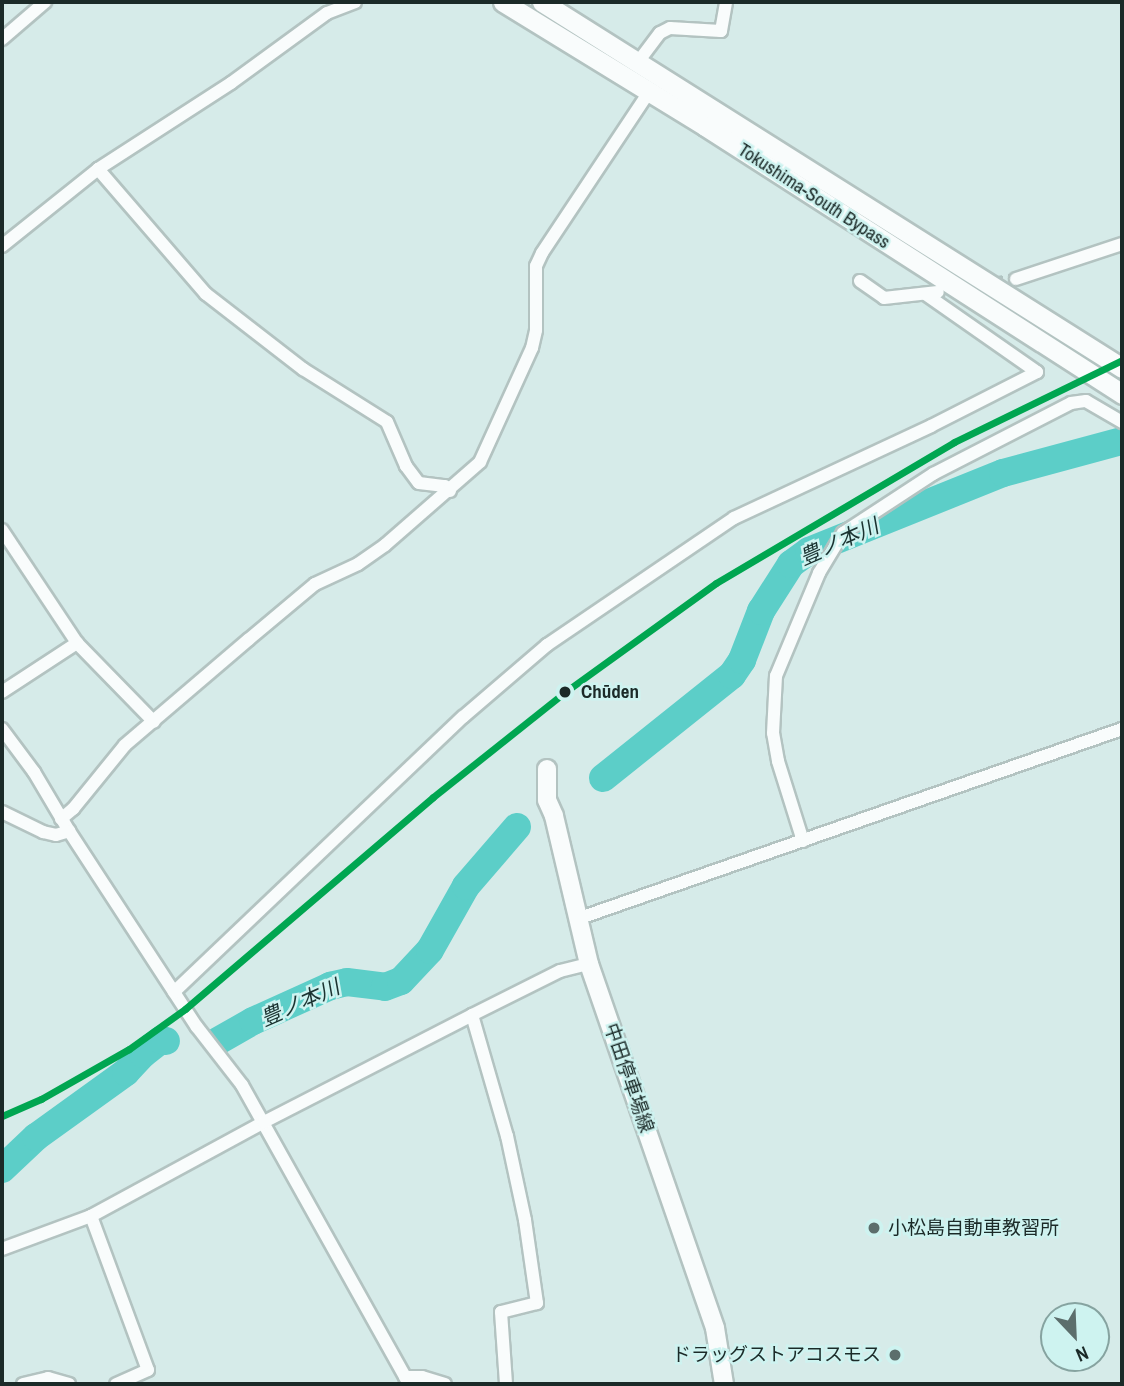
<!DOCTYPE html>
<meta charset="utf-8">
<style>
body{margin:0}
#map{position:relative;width:1124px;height:1386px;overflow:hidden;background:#d6ebe9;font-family:"Archivo Narrow","Noto Sans JP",sans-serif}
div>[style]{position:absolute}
.river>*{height:28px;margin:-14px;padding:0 14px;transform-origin:14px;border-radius:14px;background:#5ccec8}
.minor-tunnel>*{height:12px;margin-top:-6px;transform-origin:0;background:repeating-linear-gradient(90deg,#b1c4c2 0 12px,transparent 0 18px)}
.roads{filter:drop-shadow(2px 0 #b3c3c1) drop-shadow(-2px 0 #b3c3c1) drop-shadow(0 2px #b3c3c1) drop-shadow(0 -2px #b3c3c1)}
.minor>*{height:12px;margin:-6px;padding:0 6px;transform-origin:6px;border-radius:6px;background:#f9fcfc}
.secondary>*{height:18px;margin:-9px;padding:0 9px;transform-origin:9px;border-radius:9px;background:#f9fcfc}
.trunk>*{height:19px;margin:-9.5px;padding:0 9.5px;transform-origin:9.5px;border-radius:9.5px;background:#f9fcfc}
.rail-1>*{height:7px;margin:-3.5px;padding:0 3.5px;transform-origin:3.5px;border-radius:3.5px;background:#00a651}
.dots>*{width:19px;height:19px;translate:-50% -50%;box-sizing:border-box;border:4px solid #cef3f0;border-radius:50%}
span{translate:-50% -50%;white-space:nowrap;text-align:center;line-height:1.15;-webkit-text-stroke:5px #cef3f0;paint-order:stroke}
.street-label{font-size:19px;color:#1b2a28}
.stop-label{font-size:19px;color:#1b2a28;font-weight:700}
.left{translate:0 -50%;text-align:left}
.poi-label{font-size:19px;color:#1b2a28}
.right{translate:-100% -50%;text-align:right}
.water-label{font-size:21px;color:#1b3331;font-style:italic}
.frame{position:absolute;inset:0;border:4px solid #1b2a28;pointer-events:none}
.north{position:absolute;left:1040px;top:1302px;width:70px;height:70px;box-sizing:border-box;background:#cef3f0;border:2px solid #86a3a0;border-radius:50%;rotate:157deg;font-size:19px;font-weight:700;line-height:28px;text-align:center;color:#1b2a28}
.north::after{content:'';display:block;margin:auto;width:24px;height:32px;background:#5c6e6c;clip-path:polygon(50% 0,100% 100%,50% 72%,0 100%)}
</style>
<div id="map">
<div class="river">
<div style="left:603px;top:778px;width:165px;rotate:-38.6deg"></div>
<div style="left:732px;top:675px;width:18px;rotate:-56deg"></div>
<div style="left:742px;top:660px;width:53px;rotate:-68.8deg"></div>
<div style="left:761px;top:611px;width:56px;rotate:-57.4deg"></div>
<div style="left:791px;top:564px;width:22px;rotate:-36deg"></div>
<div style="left:809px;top:551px;width:209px;rotate:-21.9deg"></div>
<div style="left:1003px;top:473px;width:123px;rotate:-15.1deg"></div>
<div style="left:218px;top:1041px;width:40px;rotate:-29.7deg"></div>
<div style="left:253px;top:1021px;width:85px;rotate:-24.4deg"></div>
<div style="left:330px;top:986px;width:17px;rotate:-13deg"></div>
<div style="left:347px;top:982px;width:38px;rotate:7deg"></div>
<div style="left:385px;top:987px;width:17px;rotate:-21deg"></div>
<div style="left:401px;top:981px;width:42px;rotate:-46.9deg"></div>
<div style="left:430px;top:950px;width:73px;rotate:-60.6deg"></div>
<div style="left:466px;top:886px;width:78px;rotate:-49.2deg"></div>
<div style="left:2px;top:1169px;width:47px;rotate:-43.3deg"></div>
<div style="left:36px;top:1137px;width:111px;rotate:-35.8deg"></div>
<div style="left:126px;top:1072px;width:25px;rotate:-47deg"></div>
<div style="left:143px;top:1054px;width:23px;rotate:-38deg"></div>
<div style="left:161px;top:1040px;width:5px;rotate:11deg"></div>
</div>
<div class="minor-tunnel">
<div style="left:956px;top:289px;width:61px;rotate:-9.5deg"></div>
</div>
<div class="roads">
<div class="minor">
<div style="left:2px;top:39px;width:57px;rotate:-40.7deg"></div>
<div style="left:638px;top:62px;width:36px;rotate:-53deg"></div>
<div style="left:660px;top:33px;width:11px;rotate:-27deg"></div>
<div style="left:670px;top:28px;width:51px;rotate:3.4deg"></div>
<div style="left:721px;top:31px;width:29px;rotate:-80deg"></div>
<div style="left:98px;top:169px;width:165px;rotate:49.2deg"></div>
<div style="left:206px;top:294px;width:123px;rotate:37.7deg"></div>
<div style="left:303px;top:369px;width:99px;rotate:32.2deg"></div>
<div style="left:387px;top:422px;width:48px;rotate:66.6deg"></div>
<div style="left:406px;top:466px;width:21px;rotate:53deg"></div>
<div style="left:419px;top:483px;width:26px;rotate:7deg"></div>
<div style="left:445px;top:486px;width:7px;rotate:45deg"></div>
<div style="left:2px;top:246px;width:123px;rotate:-38.7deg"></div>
<div style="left:98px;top:169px;width:158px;rotate:-32.9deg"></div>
<div style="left:231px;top:83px;width:119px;rotate:-36.1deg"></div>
<div style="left:327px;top:13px;width:30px;rotate:-21deg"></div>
<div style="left:1016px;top:279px;width:112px;rotate:-18.3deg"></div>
<div style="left:860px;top:281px;width:29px;rotate:35deg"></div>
<div style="left:884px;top:298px;width:54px;rotate:-6.3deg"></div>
<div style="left:2px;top:530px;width:136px;rotate:56.4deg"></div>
<div style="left:77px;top:643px;width:110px;rotate:45.7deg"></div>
<div style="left:2px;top:692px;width:90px;rotate:-33.2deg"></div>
<div style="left:2px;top:729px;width:54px;rotate:53.3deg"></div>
<div style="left:34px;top:772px;width:69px;rotate:59.3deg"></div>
<div style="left:69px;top:831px;width:234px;rotate:56.9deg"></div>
<div style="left:197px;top:1027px;width:73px;rotate:52.2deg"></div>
<div style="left:242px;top:1085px;width:342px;rotate:60.8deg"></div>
<div style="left:2px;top:812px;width:46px;rotate:26deg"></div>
<div style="left:43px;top:832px;width:13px;rotate:13deg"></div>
<div style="left:56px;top:835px;width:14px;rotate:-17deg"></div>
<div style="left:61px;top:819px;width:16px;rotate:-40deg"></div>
<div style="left:73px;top:809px;width:82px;rotate:-50.9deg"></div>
<div style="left:125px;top:745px;width:162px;rotate:-40.5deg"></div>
<div style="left:248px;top:640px;width:87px;rotate:-39.9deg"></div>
<div style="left:315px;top:584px;width:47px;rotate:-24.9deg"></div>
<div style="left:358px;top:564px;width:33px;rotate:-35deg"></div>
<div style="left:385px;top:545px;width:126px;rotate:-41.1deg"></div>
<div style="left:480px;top:462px;width:125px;rotate:-65.5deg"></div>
<div style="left:532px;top:348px;width:18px;rotate:-77deg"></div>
<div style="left:536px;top:330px;width:64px;rotate:-90deg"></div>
<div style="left:536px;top:266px;width:14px;rotate:-65deg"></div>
<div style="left:542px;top:253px;width:193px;rotate:-56.4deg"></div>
<div style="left:803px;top:841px;width:84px;rotate:-107.4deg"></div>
<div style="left:778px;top:761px;width:28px;rotate:-100deg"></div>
<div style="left:773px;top:733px;width:57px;rotate:-87deg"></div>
<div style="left:776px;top:676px;width:112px;rotate:-67.3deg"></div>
<div style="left:819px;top:573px;width:47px;rotate:-59deg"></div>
<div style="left:843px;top:533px;width:108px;rotate:-33.2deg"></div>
<div style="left:933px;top:474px;width:155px;rotate:-27.2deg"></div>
<div style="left:1071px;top:403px;width:15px;rotate:-8deg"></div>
<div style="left:1086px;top:401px;width:42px;rotate:30.3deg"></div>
<div style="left:577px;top:919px;width:577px;rotate:-19.22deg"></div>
<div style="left:174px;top:992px;width:399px;rotate:-43.6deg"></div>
<div style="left:463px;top:717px;width:111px;rotate:-40.6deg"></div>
<div style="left:547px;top:645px;width:226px;rotate:-34.2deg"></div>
<div style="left:734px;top:518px;width:217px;rotate:-25deg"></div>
<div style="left:931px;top:426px;width:119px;rotate:-27deg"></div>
<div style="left:1037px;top:372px;width:136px;rotate:-145.1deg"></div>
<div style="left:472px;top:1015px;width:126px;rotate:73.9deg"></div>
<div style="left:507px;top:1136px;width:86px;rotate:77.9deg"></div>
<div style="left:525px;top:1220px;width:84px;rotate:81.8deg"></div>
<div style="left:537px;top:1303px;width:37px;rotate:166deg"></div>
<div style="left:501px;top:1312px;width:72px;rotate:86deg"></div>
<div style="left:91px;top:1216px;width:164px;rotate:69.7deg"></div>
<div style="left:148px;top:1370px;width:35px;rotate:156deg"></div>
<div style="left:2px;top:1249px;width:95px;rotate:-20.3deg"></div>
<div style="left:91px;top:1216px;width:197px;rotate:-28.5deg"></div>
<div style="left:264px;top:1122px;width:234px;rotate:-27.2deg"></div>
<div style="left:472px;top:1015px;width:98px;rotate:-26.6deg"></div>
<div style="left:560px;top:971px;width:30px;rotate:-14deg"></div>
<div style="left:405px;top:1377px;width:17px"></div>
<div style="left:422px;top:1377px;width:24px;rotate:17deg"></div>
<div style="left:23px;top:1384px;width:26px;rotate:-13deg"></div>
<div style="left:48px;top:1378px;width:22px;rotate:16deg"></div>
</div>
<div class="secondary">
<div style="left:547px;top:769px;width:31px;rotate:90deg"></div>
<div style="left:547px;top:800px;width:17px;rotate:66deg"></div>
<div style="left:554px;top:816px;width:152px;rotate:76.7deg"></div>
<div style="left:589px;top:964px;width:385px;rotate:70.9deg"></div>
<div style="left:715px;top:1328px;width:57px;rotate:80.9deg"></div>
</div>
<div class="trunk">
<div style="left:503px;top:2px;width:237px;rotate:31.5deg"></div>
<div style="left:705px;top:126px;width:496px;rotate:32.7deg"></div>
<div style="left:542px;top:2px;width:686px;rotate:32.25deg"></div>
</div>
</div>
<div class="rail-1">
<div style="left:2px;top:1116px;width:43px;rotate:-23.6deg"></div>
<div style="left:41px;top:1099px;width:101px;rotate:-29.6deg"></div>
<div style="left:129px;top:1049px;width:69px;rotate:-35.5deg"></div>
<div style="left:185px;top:1009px;width:326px;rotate:-40.5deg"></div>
<div style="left:433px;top:797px;width:169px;rotate:-38.5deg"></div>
<div style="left:565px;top:692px;width:186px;rotate:-35.8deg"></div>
<div style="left:716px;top:583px;width:277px;rotate:-30.6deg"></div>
<div style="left:954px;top:442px;width:187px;rotate:-26deg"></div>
</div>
<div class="dots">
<div style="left:565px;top:692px;background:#1b2a28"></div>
<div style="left:874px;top:1228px;background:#5c6e6c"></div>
<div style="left:895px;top:1355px;background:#5c6e6c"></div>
</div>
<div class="street-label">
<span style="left:814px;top:196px;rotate:33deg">Tokushima-South Bypass</span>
<span style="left:629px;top:1078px;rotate:71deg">中田停車場線</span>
</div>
<div class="stop-label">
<span class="left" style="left:581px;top:692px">Chūden</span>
</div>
<div class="poi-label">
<span class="left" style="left:888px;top:1228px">小松島自動車教習所</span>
<span class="right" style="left:881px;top:1355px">ドラッグストアコスモス</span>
</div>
<div class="water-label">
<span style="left:839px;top:542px;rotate:-24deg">豊ノ本川</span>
<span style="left:300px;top:1003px;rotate:-24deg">豊ノ本川</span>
</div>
<div class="frame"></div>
<div class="north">N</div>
</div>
